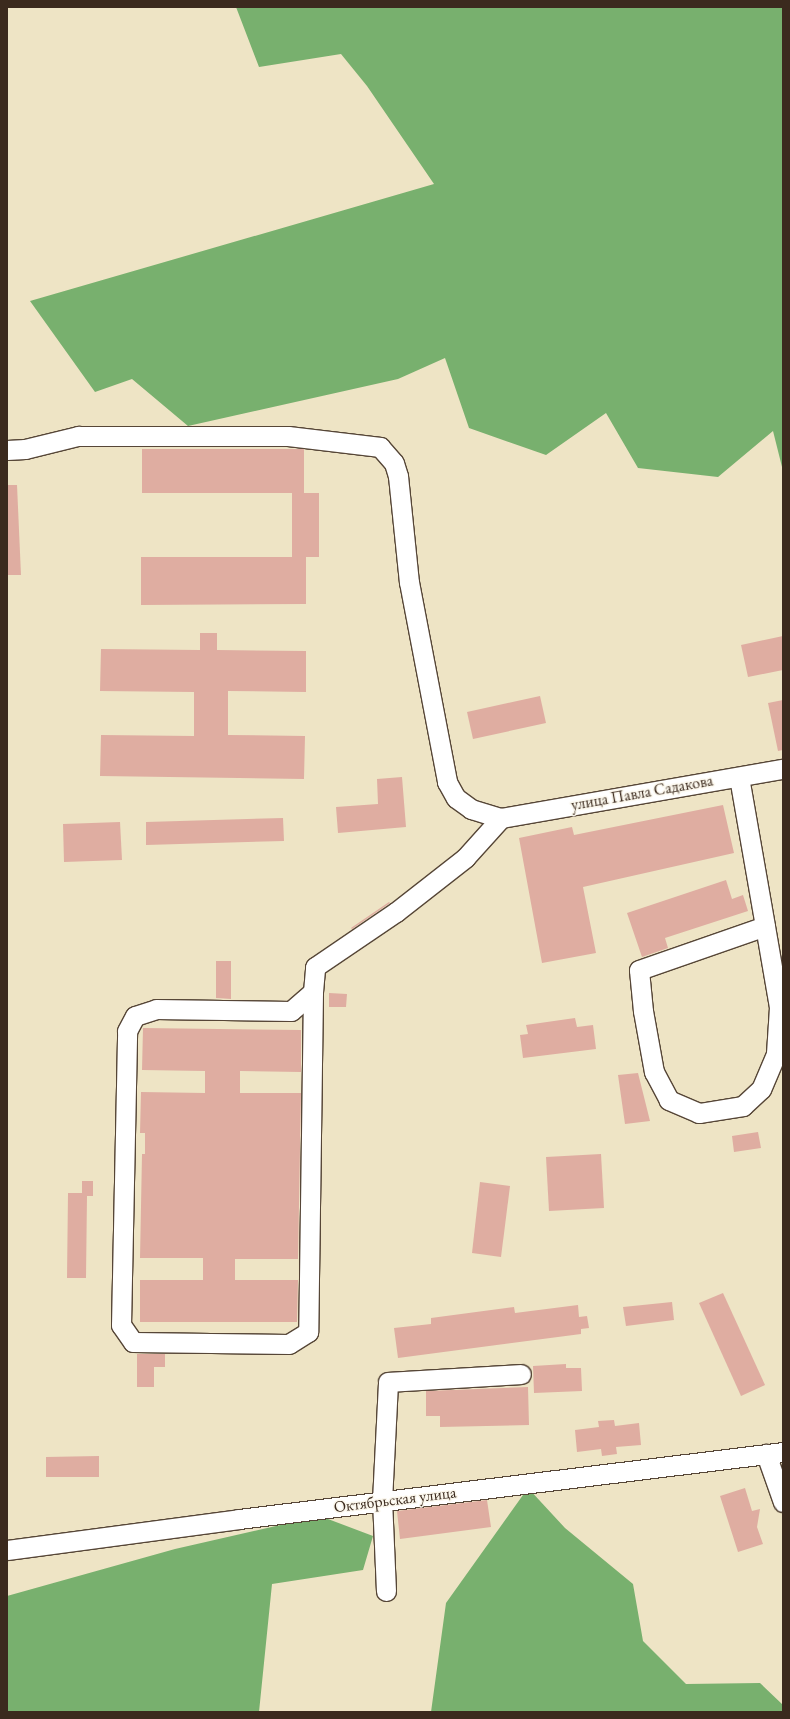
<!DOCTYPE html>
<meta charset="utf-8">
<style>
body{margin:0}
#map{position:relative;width:790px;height:1719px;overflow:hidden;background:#eee4c5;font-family:"EB Garamond",serif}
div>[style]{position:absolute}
.forest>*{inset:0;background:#78b06e}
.building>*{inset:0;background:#dfada1}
.roads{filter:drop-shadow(1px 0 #564637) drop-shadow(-1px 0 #564637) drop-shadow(0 1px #564637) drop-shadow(0 -1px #564637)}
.minor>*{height:19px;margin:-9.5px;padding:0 9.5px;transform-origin:9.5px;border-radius:9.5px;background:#fff}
span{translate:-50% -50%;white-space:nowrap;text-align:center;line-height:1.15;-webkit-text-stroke:3px #fbf7ec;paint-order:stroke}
.street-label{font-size:16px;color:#3b2a1e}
.frame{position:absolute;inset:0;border:8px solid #3b2a1e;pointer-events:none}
</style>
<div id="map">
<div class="forest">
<div style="clip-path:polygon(236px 7px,783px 7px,783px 471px,773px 431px,718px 477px,638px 468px,606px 413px,546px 455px,469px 428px,445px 358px,398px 379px,188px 426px,132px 379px,95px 392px,30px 301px,434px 184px,367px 86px,341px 54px,259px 67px)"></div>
<div style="clip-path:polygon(528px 1488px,565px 1528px,633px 1584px,643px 1641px,686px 1684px,760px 1683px,783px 1705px,783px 1712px,431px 1712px,446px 1603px)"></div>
<div style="clip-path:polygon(320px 1516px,373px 1536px,363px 1570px,272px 1584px,259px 1712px,7px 1712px,7px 1596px,175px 1549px)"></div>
</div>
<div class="building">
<div style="clip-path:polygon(142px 449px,304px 449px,304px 493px,319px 493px,319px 557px,306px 557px,306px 604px,141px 605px,141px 557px,292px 557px,292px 493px,142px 493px)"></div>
<div style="clip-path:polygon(7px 485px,17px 485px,21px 575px,7px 575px)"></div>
<div style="clip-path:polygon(200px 633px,217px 633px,217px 650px,306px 651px,306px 692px,228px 691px,228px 735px,305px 736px,304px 779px,100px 776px,101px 735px,194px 736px,194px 692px,100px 691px,101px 649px,200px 650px)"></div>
<div style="clip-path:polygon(783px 636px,783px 670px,748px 677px,741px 645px)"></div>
<div style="clip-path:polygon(540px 696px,546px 723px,473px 739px,467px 712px)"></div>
<div style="clip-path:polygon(783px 700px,783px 750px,778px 751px,768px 703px)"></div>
<div style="clip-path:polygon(402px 777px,406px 827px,338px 833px,336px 807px,378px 804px,377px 779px)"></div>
<div style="clip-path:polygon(723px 805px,734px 853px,583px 887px,596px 953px,542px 963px,519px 838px,572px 827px,574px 835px)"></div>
<div style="clip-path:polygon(283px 818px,284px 841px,146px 845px,146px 822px)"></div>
<div style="clip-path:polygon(120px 822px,122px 860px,64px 862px,63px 824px)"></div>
<div style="clip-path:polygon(726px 880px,732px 899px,743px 895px,748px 911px,665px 938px,668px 948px,642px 957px,627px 913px)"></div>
<div style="clip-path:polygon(389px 902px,390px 903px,352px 929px,351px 928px)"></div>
<div style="clip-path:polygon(216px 961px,231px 961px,231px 999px,216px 998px)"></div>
<div style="clip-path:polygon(329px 993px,347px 994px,346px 1007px,329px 1007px)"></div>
<div style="clip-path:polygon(575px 1018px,577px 1027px,593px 1025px,596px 1049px,523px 1058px,520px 1035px,528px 1034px,526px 1025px)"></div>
<div style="clip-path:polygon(143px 1028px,301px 1030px,301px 1072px,240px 1071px,240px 1093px,301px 1093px,298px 1259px,235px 1259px,235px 1280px,298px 1280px,297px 1322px,140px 1322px,140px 1280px,203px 1280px,203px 1258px,140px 1258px,142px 1154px,145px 1154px,145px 1133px,140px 1133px,141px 1092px,205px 1093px,205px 1071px,142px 1070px)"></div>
<div style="clip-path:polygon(638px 1073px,650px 1121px,625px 1124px,618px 1075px)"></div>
<div style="clip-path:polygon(758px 1132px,761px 1148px,734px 1152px,732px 1136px)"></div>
<div style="clip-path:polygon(601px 1154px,604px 1208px,549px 1211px,546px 1157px)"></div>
<div style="clip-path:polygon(82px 1181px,93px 1181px,93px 1196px,87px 1196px,86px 1278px,67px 1278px,68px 1193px,82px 1193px)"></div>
<div style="clip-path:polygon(480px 1182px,510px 1186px,501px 1257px,472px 1253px)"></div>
<div style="clip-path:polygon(723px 1293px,765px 1385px,741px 1396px,699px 1303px)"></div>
<div style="clip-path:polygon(672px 1302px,674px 1320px,626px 1326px,623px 1307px)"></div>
<div style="clip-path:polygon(578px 1305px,579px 1317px,587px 1316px,589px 1328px,581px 1329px,581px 1334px,398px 1358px,394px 1328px,431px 1324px,431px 1318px,514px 1307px,515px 1313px)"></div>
<div style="clip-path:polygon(137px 1354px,165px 1354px,165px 1367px,154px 1367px,154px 1387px,137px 1387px)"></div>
<div style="clip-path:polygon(566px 1364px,566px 1368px,581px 1368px,582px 1391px,534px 1393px,533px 1366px)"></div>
<div style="clip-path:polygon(528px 1387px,529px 1425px,440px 1427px,440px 1416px,426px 1416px,426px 1391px)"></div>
<div style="clip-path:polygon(614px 1420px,615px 1426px,639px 1423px,641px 1445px,616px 1447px,617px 1454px,602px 1456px,601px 1449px,577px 1452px,575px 1430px,599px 1427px,598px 1421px)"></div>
<div style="clip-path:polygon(99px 1456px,99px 1477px,46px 1477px,46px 1457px)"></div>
<div style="clip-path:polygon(745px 1488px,752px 1511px,760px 1509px,757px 1527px,763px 1544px,738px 1552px,720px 1496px)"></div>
<div style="clip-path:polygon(487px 1500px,491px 1527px,400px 1539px,397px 1511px)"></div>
</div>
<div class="roads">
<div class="minor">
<div style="left:7px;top:450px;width:18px;rotate:-3deg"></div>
<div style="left:25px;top:449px;width:55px;rotate:-13.8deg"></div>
<div style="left:78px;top:436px;width:210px"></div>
<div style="left:288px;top:436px;width:93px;rotate:6.8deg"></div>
<div style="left:380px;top:447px;width:21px;rotate:49deg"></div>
<div style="left:394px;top:463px;width:14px;rotate:73deg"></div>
<div style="left:398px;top:476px;width:107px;rotate:84.1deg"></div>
<div style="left:409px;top:582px;width:204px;rotate:79.2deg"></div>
<div style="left:447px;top:782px;width:18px;rotate:61deg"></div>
<div style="left:456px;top:798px;width:19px;rotate:36deg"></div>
<div style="left:471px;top:809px;width:31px;rotate:17deg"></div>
<div style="left:501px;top:818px;width:286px;rotate:-9.9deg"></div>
<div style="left:739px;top:777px;width:151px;rotate:80.1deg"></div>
<div style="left:765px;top:926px;width:82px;rotate:80.2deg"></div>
<div style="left:779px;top:1007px;width:47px;rotate:93.7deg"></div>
<div style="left:776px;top:1054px;width:38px;rotate:113deg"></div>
<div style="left:761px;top:1089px;width:25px;rotate:137deg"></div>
<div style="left:743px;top:1106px;width:45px;rotate:171deg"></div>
<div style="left:699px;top:1113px;width:33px;rotate:-157deg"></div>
<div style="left:669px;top:1100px;width:32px;rotate:-118deg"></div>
<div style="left:654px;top:1072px;width:62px;rotate:-100.2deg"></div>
<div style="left:643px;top:1011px;width:41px;rotate:-95.6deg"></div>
<div style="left:639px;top:970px;width:133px;rotate:-19.2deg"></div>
<div style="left:313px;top:992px;width:340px;rotate:90.8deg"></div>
<div style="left:308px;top:1332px;width:22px;rotate:148deg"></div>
<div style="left:289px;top:1344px;width:156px;rotate:-179.3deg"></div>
<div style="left:133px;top:1342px;width:21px;rotate:-125deg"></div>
<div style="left:121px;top:1325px;width:294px;rotate:-88.8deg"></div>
<div style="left:127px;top:1031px;width:17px;rotate:-62deg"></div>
<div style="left:135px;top:1016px;width:22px;rotate:-18deg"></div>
<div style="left:156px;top:1009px;width:135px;rotate:0.8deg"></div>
<div style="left:291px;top:1011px;width:29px;rotate:-41deg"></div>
<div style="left:313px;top:992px;width:25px;rotate:-85deg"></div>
<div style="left:315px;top:967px;width:98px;rotate:-34.2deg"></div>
<div style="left:396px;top:912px;width:88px;rotate:-38deg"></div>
<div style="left:465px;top:858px;width:54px;rotate:-48deg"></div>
<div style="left:766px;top:1454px;width:51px;rotate:70.5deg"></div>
<div style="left:7px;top:1550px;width:234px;rotate:-7.6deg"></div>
<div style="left:239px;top:1519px;width:548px;rotate:-7.02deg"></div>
<div style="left:386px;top:1591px;width:90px;rotate:-92.5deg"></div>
<div style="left:382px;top:1501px;width:119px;rotate:-87.1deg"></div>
<div style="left:388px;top:1382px;width:133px;rotate:-3.4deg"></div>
</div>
</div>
<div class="street-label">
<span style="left:642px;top:793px;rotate:-10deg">улица Павла Садакова</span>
<span style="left:395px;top:1500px;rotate:-7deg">Октябрьская улица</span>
</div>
<div class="frame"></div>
</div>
